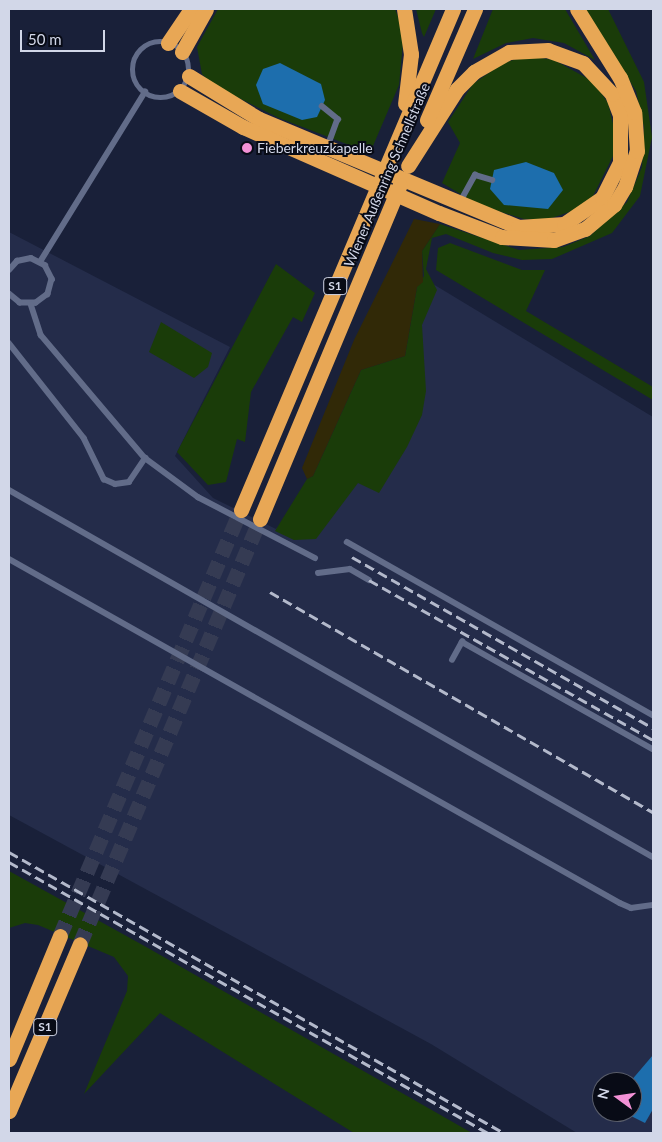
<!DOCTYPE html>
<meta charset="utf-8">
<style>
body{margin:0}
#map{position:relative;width:662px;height:1142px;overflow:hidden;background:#192039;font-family:Lato,sans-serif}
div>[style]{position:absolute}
.built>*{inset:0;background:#242c4a}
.green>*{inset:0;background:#1a3c09}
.sand>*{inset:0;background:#312907}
.water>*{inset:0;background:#1d6ead}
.highway-tunnel>*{height:15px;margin-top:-7.5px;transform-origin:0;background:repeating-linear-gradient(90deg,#353b53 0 15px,transparent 0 23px)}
.lane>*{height:5.5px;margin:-2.75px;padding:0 2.75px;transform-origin:2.75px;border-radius:2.75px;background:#626c89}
.lane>.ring{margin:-2.75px;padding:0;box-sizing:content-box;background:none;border:5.5px solid #626c89;border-radius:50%}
.highway>*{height:15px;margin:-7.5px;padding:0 7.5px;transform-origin:7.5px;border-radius:7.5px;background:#e8a755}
.rail>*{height:3px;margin-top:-1.5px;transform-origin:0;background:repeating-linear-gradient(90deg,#b3b9cb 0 10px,transparent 0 15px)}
.dots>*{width:14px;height:14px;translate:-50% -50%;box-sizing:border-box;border:2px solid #080b16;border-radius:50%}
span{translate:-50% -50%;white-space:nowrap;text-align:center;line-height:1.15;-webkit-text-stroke:4px #080b16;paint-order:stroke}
.shield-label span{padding:1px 4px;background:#080b16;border:1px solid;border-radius:4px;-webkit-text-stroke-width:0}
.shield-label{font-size:12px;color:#d2d7e8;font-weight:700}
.poi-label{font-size:14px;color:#d2d7e8}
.left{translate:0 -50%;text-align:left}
.street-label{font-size:14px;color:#d2d7e8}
.frame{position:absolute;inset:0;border:10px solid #d2d7e8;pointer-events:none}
.north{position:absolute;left:592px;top:1072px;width:50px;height:50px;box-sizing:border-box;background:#080b16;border:1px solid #595d6a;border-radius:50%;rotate:284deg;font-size:14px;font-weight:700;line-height:20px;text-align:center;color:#d2d7e8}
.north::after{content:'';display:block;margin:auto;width:18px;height:22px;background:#f291d6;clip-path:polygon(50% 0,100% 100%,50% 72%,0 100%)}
.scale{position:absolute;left:20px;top:30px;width:85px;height:22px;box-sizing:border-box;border:2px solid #d2d7e8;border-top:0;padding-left:6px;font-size:15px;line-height:18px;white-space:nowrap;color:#d2d7e8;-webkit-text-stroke:4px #080b16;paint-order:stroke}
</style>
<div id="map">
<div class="built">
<div style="clip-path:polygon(evenodd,9px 232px,230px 347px,175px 456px,213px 498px,276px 529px,362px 436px,401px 441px,412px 334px,433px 284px,653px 417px,653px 1133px,577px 1133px,431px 1044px,9px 815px,9px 232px,602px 1082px,632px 1082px,632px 1112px,602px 1112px,602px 1082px)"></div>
</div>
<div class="green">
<div style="clip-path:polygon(218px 9px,395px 9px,404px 32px,399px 85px,370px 153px,279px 118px,213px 85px,202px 74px,197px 47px)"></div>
<div style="clip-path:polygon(416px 9px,436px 9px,424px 37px,422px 33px)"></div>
<div style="clip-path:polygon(493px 9px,565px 9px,595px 60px,564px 43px,533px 38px,506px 43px,473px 59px)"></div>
<div style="clip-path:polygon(585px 9px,608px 9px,644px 82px,652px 137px,640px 196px,612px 233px,552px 259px,522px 260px,493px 253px,446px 234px,432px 238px,426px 269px,437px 290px,422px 325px,426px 391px,422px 415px,407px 447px,379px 493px,358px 483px,316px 539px,294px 540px,275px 531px,307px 479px,313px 476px,361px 370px,405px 356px,417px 287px,424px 276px,422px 251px,440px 224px,519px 250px,563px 247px,590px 236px,627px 202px,642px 167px,644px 127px,636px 91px)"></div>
<div style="clip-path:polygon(528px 56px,554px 60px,594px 82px,608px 103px,615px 132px,614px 154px,593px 196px,575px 210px,549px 219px,524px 219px,479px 205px,442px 183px,460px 143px,448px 122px,473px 84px,503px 63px)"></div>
<div style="clip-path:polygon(450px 243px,522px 270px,545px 270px,526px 311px,653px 387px,653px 400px,436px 270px,438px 248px)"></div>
<div style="clip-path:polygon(276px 264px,315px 293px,302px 322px,293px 317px,251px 392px,245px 442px,237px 439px,226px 482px,208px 485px,177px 452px)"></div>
<div style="clip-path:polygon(161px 322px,212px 353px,208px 367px,194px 378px,149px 352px)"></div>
<div style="clip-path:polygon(9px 871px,148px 948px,472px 1133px,354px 1133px,160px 1013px,84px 1094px,127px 991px,128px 976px,114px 957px,38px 925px,25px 923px,9px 928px)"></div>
</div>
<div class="sand">
<div style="clip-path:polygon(414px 219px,440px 224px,422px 251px,423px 282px,417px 287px,405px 356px,361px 370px,313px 476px,307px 479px,302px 468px,354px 340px)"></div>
</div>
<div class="water">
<div style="clip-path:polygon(280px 63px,321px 84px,325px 100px,317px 117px,302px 120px,263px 104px,256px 85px,263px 69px)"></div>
<div style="clip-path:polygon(526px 162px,554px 173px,563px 190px,548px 209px,504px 205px,490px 189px,494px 170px)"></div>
<div style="clip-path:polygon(653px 1055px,653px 1109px,645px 1123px,629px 1115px,630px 1082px)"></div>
</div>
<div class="highway-tunnel">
<div style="left:60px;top:936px;width:463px;rotate:-67deg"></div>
<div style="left:80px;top:944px;width:462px;rotate:-67deg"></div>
</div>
<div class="lane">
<div class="ring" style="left:133px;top:42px;width:50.5px;height:50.5px"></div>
<div style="left:322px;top:106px;width:21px;rotate:39deg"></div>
<div style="left:338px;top:119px;width:29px;rotate:110deg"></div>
<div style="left:460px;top:202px;width:31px;rotate:-61deg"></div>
<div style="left:475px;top:175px;width:18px;rotate:16deg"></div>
<div style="left:40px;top:262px;width:200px;rotate:-58.3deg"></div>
<div style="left:9px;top:270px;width:12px;rotate:-48deg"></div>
<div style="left:17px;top:261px;width:14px;rotate:-12deg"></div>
<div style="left:31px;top:258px;width:16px;rotate:27deg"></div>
<div style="left:45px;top:265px;width:16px;rotate:63deg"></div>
<div style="left:52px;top:279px;width:16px;rotate:105deg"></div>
<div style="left:48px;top:294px;width:15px;rotate:143deg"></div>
<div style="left:36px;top:303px;width:16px;rotate:180deg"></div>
<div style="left:20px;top:303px;width:14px;rotate:-141deg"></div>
<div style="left:31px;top:304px;width:33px;rotate:72deg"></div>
<div style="left:41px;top:335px;width:161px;rotate:49.8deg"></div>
<div style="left:145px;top:458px;width:66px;rotate:36.3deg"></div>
<div style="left:198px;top:497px;width:132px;rotate:27.5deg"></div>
<div style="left:9px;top:343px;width:121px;rotate:51.7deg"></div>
<div style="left:84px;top:438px;width:46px;rotate:64deg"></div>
<div style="left:104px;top:479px;width:12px;rotate:24deg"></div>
<div style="left:115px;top:484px;width:14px;rotate:-8deg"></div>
<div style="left:129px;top:482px;width:29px;rotate:-56deg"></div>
<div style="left:9px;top:490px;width:741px;rotate:29.68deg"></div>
<div style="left:347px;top:542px;width:352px;rotate:29.5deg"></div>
<div style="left:9px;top:559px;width:701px;rotate:29.38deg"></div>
<div style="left:620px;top:903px;width:12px;rotate:24deg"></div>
<div style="left:631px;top:908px;width:22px;rotate:-8deg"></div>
<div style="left:318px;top:573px;width:32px;rotate:-7deg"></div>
<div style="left:350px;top:569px;width:22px;rotate:30deg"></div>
<div style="left:452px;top:660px;width:21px;rotate:-61deg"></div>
<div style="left:462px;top:642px;width:219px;rotate:29.3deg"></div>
</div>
<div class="highway">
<div style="left:404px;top:9px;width:46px;rotate:81.2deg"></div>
<div style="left:411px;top:54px;width:50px;rotate:96.8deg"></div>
<div style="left:168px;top:43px;width:41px;rotate:-55.9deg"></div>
<div style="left:182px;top:52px;width:49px;rotate:-60.8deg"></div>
<div style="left:189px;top:76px;width:82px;rotate:31.6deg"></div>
<div style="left:259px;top:119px;width:281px;rotate:22.6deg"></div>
<div style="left:518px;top:227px;width:46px;rotate:-3.7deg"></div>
<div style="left:564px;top:224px;width:46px;rotate:-34.4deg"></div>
<div style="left:602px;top:198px;width:40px;rotate:-63.4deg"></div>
<div style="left:620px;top:162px;width:47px;rotate:-90deg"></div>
<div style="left:620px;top:115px;width:22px;rotate:-111deg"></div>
<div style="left:612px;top:94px;width:42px;rotate:-133.1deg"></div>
<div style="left:583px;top:63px;width:37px;rotate:-160deg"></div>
<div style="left:548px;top:50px;width:39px;rotate:177deg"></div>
<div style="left:509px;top:52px;width:40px;rotate:150.3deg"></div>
<div style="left:474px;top:72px;width:24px;rotate:135deg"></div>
<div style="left:457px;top:89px;width:91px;rotate:122.5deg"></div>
<div style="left:180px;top:91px;width:73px;rotate:29.7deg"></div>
<div style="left:243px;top:127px;width:214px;rotate:23.7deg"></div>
<div style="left:439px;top:213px;width:67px;rotate:20.9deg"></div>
<div style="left:502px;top:237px;width:52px;rotate:3.3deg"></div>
<div style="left:554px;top:240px;width:33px;rotate:-20deg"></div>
<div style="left:585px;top:229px;width:38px;rotate:-40deg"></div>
<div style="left:614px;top:205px;width:21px;rotate:-59deg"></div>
<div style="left:625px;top:187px;width:38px;rotate:-72deg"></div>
<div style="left:637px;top:151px;width:39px;rotate:-94deg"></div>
<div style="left:634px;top:112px;width:37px;rotate:-112deg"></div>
<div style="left:620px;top:78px;width:81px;rotate:-121.9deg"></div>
<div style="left:427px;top:120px;width:121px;rotate:-66.6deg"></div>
<div style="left:241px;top:510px;width:544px;rotate:-67.06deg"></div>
<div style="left:260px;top:519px;width:362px;rotate:-67.3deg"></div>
<div style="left:9px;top:1059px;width:133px;rotate:-67.5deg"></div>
<div style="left:9px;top:1111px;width:181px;rotate:-67deg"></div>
</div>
<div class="rail">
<div style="left:352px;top:557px;width:346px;rotate:29.6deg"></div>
<div style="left:369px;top:580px;width:326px;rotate:29.4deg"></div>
<div style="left:270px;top:592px;width:442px;rotate:29.9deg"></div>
<div style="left:9px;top:852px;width:569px;rotate:29.58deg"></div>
<div style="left:9px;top:862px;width:550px;rotate:29.5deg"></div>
</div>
<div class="dots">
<div style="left:247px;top:148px;background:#f291d6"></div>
</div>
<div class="shield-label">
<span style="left:335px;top:286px">S1</span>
<span style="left:45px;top:1027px">S1</span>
</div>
<div class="poi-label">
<span class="left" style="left:257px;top:148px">Fieberkreuzkapelle</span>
</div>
<div class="street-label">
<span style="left:387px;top:175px;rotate:-67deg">Wiener Außenring Schnellstraße</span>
</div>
<div class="frame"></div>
<div class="north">N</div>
<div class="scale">50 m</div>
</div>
